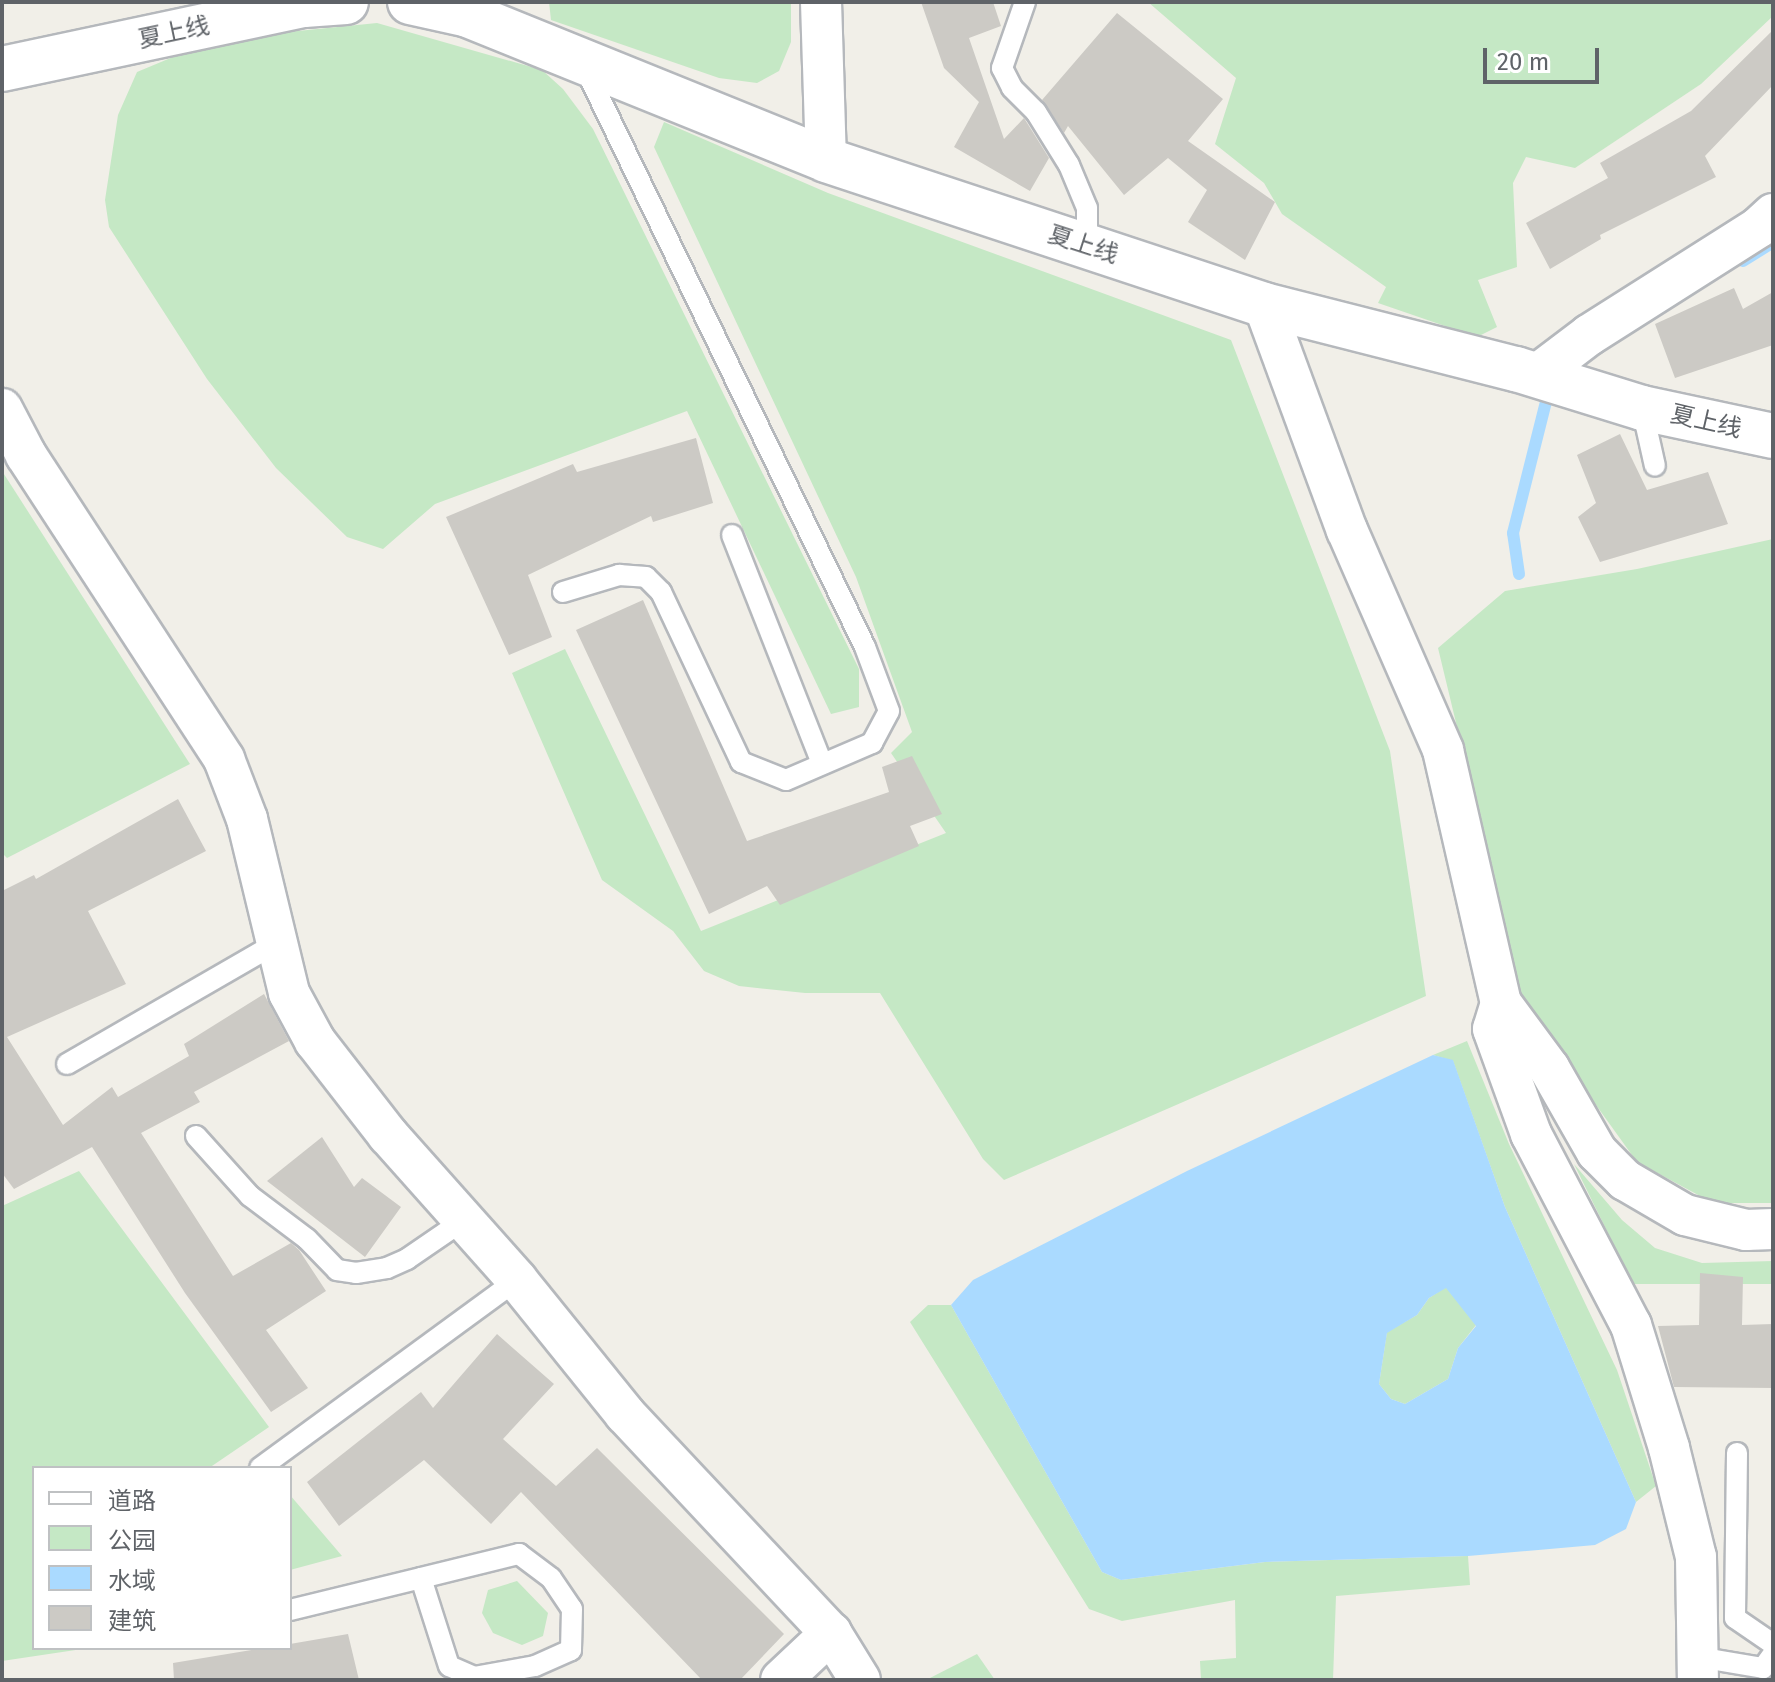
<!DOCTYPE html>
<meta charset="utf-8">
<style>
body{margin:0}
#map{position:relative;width:1775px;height:1682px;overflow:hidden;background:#f1efe8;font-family:"Fira Sans","Noto Sans SC",sans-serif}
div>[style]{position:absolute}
.green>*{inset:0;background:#c5e8c5}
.water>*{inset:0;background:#aadaff}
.stream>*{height:12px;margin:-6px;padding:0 6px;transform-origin:6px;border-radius:6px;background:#aadaff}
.building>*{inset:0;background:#cccac5}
.roads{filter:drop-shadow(2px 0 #b5b8bc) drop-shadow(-2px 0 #b5b8bc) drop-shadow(0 2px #b5b8bc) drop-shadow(0 -2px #b5b8bc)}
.lane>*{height:20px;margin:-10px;padding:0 10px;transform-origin:10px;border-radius:10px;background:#fff}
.street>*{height:40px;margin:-20px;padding:0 20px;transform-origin:20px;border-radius:20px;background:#fff}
.secondary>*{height:44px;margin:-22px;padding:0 22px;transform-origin:22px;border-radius:22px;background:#fff}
span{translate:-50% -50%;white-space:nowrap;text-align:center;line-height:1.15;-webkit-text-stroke:7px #fff;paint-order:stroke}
.street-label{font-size:24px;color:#5f6368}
.frame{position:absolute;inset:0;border:4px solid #5f6368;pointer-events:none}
.legend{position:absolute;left:32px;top:1466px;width:260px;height:184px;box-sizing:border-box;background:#fff;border:2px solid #bfc1c3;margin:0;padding:10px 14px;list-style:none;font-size:24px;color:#5f6368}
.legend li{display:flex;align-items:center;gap:16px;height:40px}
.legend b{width:40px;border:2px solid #bfc1c3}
.scale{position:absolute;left:1483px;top:48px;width:116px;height:36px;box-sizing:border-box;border:4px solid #5f6368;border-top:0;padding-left:10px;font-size:24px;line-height:28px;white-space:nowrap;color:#5f6368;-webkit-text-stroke:6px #fff;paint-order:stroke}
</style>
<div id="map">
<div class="green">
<div style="clip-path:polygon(549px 2px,791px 2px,791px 42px,779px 71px,757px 83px,719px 78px,551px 20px)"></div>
<div style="clip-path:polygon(1148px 2px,1773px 2px,1773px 16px,1701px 84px,1575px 168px,1526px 157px,1513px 183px,1517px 267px,1478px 280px,1497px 327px,1477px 337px,1378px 303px,1386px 287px,1282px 214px,1264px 183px,1215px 144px,1236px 78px)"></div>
<div style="clip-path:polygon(377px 23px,542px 70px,563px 89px,593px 129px,859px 669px,859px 707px,831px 714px,687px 411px,435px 504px,383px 549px,347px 537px,276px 468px,207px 379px,109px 227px,105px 200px,118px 115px,137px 72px,173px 57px,268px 34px)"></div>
<div style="clip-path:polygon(664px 122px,828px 193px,1231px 340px,1390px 751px,1426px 996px,1004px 1180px,983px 1159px,880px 993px,805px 993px,739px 986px,704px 971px,673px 931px,602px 880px,512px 673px,565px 649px,701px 931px,946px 833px,891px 753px,912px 732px,856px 577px,654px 147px)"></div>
<div style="clip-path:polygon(2px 471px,190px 764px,7px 858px,2px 853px)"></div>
<div style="clip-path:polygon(1773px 539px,1773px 1203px,1713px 1203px,1637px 1162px,1524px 1005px,1438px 648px,1505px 591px,1637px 569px)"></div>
<div style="clip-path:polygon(1467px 1041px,1509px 1144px,1617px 1370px,1656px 1486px,1636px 1502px,1505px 1207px,1453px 1061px,1433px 1055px)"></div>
<div style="clip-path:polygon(1574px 1164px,1622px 1220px,1655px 1248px,1702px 1263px,1773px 1261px,1773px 1284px,1633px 1284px)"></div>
<div style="clip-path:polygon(79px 1171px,269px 1427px,209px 1468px,34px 1468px,34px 1648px,89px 1648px,2px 1661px,2px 1206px)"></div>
<div style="clip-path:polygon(1446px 1287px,1476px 1325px,1458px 1348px,1448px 1379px,1405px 1404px,1391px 1399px,1379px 1384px,1387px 1332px,1417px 1315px,1429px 1298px)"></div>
<div style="clip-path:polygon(928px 1305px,951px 1305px,1102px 1572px,1121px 1580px,1265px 1562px,1468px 1556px,1470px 1585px,1336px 1596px,1333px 1680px,1201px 1680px,1200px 1661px,1236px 1658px,1235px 1600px,1122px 1621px,1089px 1609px,910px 1322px)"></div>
<div style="clip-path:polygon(290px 1495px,342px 1556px,290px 1570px)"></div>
<div style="clip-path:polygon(517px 1581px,548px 1613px,543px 1636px,522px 1645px,493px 1633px,482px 1613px,488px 1590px)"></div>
<div style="clip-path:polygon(977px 1654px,995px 1680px,926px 1680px)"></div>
</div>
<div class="water">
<div style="clip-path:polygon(evenodd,1433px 1055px,1453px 1060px,1505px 1207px,1636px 1502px,1626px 1529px,1595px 1545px,1468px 1556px,1265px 1562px,1121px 1580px,1102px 1572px,951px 1305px,973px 1280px,1187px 1171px,1433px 1055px,1446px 1288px,1476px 1326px,1458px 1348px,1448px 1379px,1405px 1404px,1391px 1399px,1379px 1384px,1387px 1333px,1417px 1315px,1429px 1298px,1446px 1288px)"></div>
</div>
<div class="stream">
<div style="left:1743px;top:261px;width:36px;rotate:-32deg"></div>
<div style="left:1519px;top:574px;width:41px;rotate:-98.3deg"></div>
<div style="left:1513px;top:533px;width:139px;rotate:-75.9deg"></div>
<div style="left:1547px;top:398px;width:11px;rotate:-52deg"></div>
</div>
<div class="building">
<div style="clip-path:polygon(921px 2px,993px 2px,1001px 26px,969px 38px,1004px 139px,1024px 118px,1049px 158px,1030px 191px,954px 147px,979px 102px,944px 68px)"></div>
<div style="clip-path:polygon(1117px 13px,1223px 99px,1188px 141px,1275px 202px,1245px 260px,1188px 222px,1207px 190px,1168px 158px,1124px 195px,1068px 126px,1064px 133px,1042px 100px)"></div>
<div style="clip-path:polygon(1773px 30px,1773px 85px,1705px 156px,1716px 177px,1600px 235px,1601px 239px,1550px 269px,1526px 223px,1608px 178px,1600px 163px,1691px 111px)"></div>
<div style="clip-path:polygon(1734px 288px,1743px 309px,1773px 292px,1773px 345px,1675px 378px,1655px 324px)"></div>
<div style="clip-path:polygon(1620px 434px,1647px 490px,1708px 472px,1728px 524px,1600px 562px,1578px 517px,1596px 503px,1577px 455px)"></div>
<div style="clip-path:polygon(696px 438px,713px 503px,653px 522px,651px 516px,528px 575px,552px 637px,509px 655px,446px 517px,573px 464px,577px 472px)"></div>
<div style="clip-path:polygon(643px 600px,747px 841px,889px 792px,882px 767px,912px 756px,942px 814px,910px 826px,919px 846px,780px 905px,767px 886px,709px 914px,576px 630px)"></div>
<div style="clip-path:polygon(178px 799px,206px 851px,88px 911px,126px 984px,7px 1037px,63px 1125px,112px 1087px,118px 1097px,189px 1056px,184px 1044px,264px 994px,289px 1041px,194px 1092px,200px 1102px,141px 1133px,233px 1276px,291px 1243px,299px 1250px,326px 1291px,266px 1330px,308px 1388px,271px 1412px,185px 1293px,92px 1147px,14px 1189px,2px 1173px,2px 891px,34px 875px,36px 879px)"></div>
<div style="clip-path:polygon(322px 1137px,354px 1187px,362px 1178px,401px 1207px,365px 1257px,267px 1181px)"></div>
<div style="clip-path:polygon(1700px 1273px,1743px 1277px,1742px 1325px,1773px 1324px,1773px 1388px,1674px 1387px,1658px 1326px,1699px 1325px)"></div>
<div style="clip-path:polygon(497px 1334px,554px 1384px,503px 1439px,556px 1486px,597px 1448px,784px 1634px,740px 1680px,702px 1680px,521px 1492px,491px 1524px,424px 1460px,339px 1526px,307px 1482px,421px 1392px,433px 1408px)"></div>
<div style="clip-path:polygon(348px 1634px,359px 1680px,174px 1680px,173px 1663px,264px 1648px,290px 1648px,290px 1644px)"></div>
</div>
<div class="roads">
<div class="lane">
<div style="left:1025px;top:2px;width:70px;rotate:109.2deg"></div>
<div style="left:1002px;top:68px;width:22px;rotate:63deg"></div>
<div style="left:1012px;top:88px;width:34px;rotate:45deg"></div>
<div style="left:1036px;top:112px;width:62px;rotate:58.1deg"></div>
<div style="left:1069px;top:165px;width:47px;rotate:67.3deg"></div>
<div style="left:1087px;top:208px;width:39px;rotate:90deg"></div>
<div style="left:1642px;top:408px;width:59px;rotate:77.4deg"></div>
<div style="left:732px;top:535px;width:246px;rotate:68.5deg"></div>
<div style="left:563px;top:592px;width:59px;rotate:-16.9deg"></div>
<div style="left:619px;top:575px;width:27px;rotate:4deg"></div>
<div style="left:646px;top:577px;width:21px;rotate:45deg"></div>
<div style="left:661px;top:592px;width:188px;rotate:64.8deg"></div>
<div style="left:741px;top:762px;width:48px;rotate:21.8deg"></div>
<div style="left:786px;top:780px;width:94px;rotate:-23.3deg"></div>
<div style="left:872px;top:743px;width:36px;rotate:-62deg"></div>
<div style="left:889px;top:711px;width:68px;rotate:-110.6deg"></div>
<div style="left:865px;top:647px;width:643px;rotate:-115.81deg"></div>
<div style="left:67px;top:1064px;width:240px;rotate:-30deg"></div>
<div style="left:196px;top:1136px;width:81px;rotate:48deg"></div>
<div style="left:250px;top:1196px;width:71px;rotate:37deg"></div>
<div style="left:307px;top:1239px;width:43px;rotate:45.9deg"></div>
<div style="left:337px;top:1270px;width:19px;rotate:9deg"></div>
<div style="left:356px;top:1273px;width:31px;rotate:-9deg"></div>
<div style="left:387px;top:1268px;width:22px;rotate:-24deg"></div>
<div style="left:407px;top:1259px;width:69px;rotate:-34.4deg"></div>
<div style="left:1737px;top:1453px;width:165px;rotate:90.7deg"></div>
<div style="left:1735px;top:1618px;width:46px;rotate:34.4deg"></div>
<div style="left:260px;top:1468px;width:318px;rotate:-36.2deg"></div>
<div style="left:290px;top:1610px;width:135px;rotate:-13.7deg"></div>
<div style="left:421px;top:1578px;width:101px;rotate:-13.8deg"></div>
<div style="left:519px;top:1554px;width:40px;rotate:37deg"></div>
<div style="left:551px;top:1578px;width:37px;rotate:56deg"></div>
<div style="left:572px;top:1609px;width:41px;rotate:91.4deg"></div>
<div style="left:571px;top:1650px;width:39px;rotate:156deg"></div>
<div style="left:535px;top:1666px;width:62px;rotate:169.8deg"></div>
<div style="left:474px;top:1677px;width:27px;rotate:-156deg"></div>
<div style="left:449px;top:1666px;width:92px;rotate:-107.7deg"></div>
<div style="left:1698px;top:1657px;width:66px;rotate:9.6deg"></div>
<div style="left:1763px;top:1668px;width:17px;rotate:-54deg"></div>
</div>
<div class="street">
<div style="left:821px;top:2px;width:158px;rotate:88.2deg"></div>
<div style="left:1264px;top:305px;width:240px;rotate:69.8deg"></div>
<div style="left:1347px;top:530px;width:240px;rotate:66.4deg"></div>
<div style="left:1443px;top:750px;width:260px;rotate:77.1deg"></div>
<div style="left:1501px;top:1003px;width:27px;rotate:107deg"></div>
<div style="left:1493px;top:1029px;width:112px;rotate:70.1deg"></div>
<div style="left:1531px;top:1134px;width:216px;rotate:62.4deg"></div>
<div style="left:1631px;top:1325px;width:129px;rotate:72.8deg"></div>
<div style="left:1669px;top:1448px;width:112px;rotate:76.1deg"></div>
<div style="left:1696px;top:1557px;width:123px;rotate:89.1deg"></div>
<div style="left:1535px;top:376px;width:68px;rotate:-37.2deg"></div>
<div style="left:1589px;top:335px;width:201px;rotate:-32.4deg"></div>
<div style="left:1759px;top:227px;width:19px;rotate:-43deg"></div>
<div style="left:2px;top:409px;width:52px;rotate:62.4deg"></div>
<div style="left:26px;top:455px;width:363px;rotate:56.9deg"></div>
<div style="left:224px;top:759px;width:64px;rotate:69deg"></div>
<div style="left:247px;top:819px;width:179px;rotate:76.4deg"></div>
<div style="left:289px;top:993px;width:55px;rotate:61.6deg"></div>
<div style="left:315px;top:1041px;width:119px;rotate:52.2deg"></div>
<div style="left:388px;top:1135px;width:194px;rotate:48.3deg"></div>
<div style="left:517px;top:1280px;width:172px;rotate:51.1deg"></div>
<div style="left:625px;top:1414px;width:301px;rotate:46.8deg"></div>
<div style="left:831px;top:1633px;width:55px;rotate:58.3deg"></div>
<div style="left:1501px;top:1003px;width:81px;rotate:53.6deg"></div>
<div style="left:1549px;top:1068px;width:97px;rotate:60.3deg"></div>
<div style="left:1597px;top:1152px;width:40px;rotate:45deg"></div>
<div style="left:1625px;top:1180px;width:69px;rotate:30.3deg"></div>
<div style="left:1685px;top:1215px;width:63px;rotate:13.8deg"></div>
<div style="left:1746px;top:1230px;width:27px;rotate:-2deg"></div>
<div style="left:781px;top:1680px;width:69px;rotate:-43.2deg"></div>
</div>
<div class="secondary">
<div style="left:410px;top:2px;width:59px;rotate:12.6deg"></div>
<div style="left:468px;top:15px;width:386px;rotate:22deg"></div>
<div style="left:826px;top:160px;width:461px;rotate:18.3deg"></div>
<div style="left:1264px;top:305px;width:260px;rotate:14.3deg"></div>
<div style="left:1516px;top:369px;width:132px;rotate:17.2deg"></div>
<div style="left:1642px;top:408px;width:134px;rotate:12.1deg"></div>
<div style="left:2px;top:69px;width:309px;rotate:-12deg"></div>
<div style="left:304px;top:5px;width:42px;rotate:-4.1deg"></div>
</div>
</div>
<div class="street-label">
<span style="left:174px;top:33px;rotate:-12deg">夏上线</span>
<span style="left:1083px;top:245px;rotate:18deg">夏上线</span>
<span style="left:1706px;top:422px;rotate:13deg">夏上线</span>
</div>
<div class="frame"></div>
<ul class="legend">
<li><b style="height:10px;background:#fff"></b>道路</li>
<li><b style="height:22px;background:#c5e8c5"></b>公园</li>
<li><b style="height:22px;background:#aadaff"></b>水域</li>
<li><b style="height:22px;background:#cccac5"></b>建筑</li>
</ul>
<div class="scale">20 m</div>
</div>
